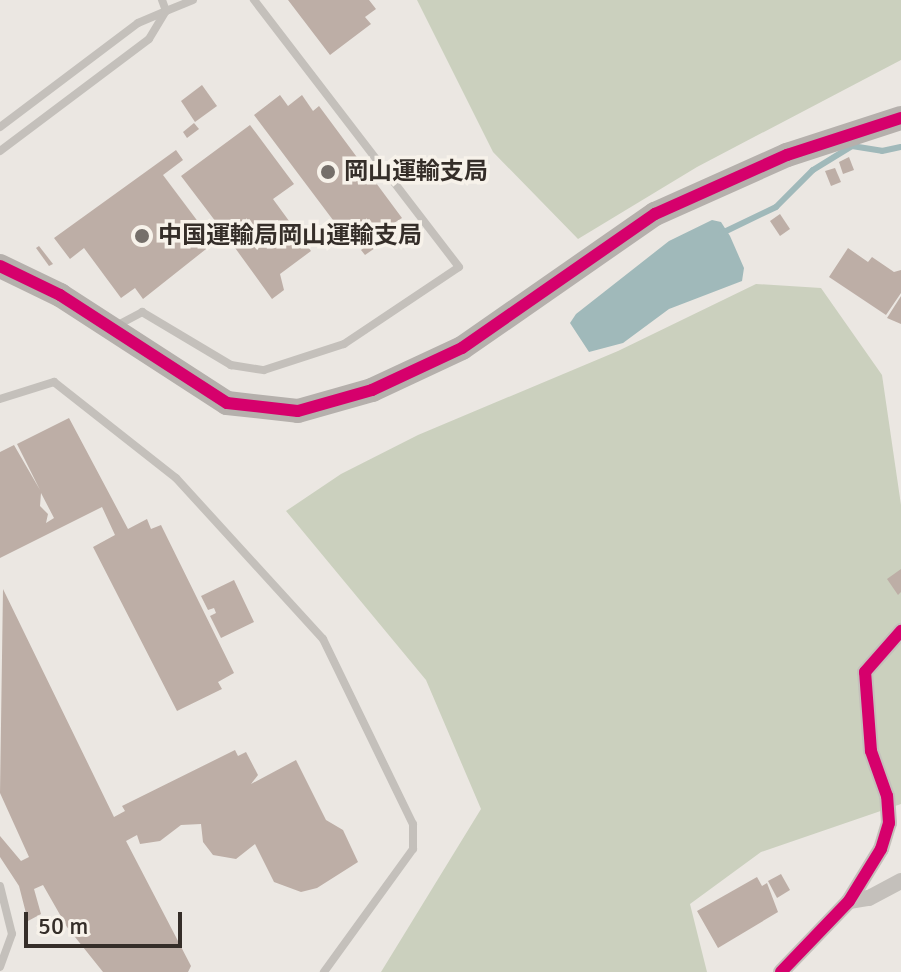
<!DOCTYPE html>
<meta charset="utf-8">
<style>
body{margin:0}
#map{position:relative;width:901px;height:972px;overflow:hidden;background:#ebe7e2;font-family:Signika,"Noto Sans JP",sans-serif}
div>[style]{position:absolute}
.green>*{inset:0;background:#cbd0be}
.water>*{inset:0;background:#a0b9ba}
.stream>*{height:6px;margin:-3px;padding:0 3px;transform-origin:3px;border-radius:3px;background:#a0b9ba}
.building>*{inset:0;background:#bdaea6}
.lane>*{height:8px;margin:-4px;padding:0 4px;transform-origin:4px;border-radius:4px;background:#c4c0bb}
.street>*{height:16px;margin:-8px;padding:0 8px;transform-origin:8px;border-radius:8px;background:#c4c0bb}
.secondary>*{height:24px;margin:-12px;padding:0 12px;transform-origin:12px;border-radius:12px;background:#b5b0ac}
.cycleway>*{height:12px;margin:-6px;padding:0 6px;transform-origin:6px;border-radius:6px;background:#d6006c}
.dots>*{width:22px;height:22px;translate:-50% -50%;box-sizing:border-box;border:4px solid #f7f2ea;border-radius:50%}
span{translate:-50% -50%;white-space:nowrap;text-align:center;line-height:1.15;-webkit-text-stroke:7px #f7f2ea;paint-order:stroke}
.poi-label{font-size:24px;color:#352e29;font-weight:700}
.left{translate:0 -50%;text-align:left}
.scale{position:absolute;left:24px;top:912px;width:158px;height:36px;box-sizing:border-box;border:4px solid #352e29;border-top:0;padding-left:10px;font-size:24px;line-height:28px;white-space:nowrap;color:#352e29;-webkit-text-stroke:6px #f7f2ea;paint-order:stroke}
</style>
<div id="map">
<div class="green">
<div style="clip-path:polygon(417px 0,901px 0,901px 60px,697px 167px,578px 239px,493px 152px)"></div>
<div style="clip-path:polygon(756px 284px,821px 288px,882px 375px,901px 505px,901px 804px,761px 852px,690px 904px,707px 972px,381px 972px,481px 809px,426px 680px,286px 511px,341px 474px,418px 435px,618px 351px)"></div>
</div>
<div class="water">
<div style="clip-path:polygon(712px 220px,721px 222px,730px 236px,744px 268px,742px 281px,669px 309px,623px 343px,589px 352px,570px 323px,576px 314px,669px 241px)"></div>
</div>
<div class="stream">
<div style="left:722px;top:233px;width:60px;rotate:-25.7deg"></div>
<div style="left:776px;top:207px;width:52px;rotate:-45deg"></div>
<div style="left:813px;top:170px;width:46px;rotate:-31.6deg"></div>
<div style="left:852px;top:146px;width:30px;rotate:9deg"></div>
<div style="left:882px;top:151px;width:19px;rotate:-12deg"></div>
</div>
<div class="building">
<div style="clip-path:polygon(288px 0,369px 0,376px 9px,365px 17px,371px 24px,330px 55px)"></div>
<div style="clip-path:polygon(202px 85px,217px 106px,195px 122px,181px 101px)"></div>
<div style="clip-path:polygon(280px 95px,288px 106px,302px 95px,313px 111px,319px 106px,402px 218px,354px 248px,254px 115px)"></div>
<div style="clip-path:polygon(194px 123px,199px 129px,187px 138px,183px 132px)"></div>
<div style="clip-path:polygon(250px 125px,294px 184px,273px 199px,311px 251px,280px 274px,284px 290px,272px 299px,225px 234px,143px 299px,135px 288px,121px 298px,84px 248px,70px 259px,54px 238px,176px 150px,183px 160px,163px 175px,205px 231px,216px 222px,181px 176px)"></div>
<div style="clip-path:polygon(849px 157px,854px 170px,843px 174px,839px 162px)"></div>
<div style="clip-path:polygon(835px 168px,841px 182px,831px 186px,825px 171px)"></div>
<div style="clip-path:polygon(780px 214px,790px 229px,780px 236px,770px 221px)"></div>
<div style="clip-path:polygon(374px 240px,378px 246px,365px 255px,361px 250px)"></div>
<div style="clip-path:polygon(39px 246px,53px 264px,49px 266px,36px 248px)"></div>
<div style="clip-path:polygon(848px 248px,868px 262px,872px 257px,894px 272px,901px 270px,901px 293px,886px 315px,829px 277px)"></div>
<div style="clip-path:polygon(901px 296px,901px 324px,887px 318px)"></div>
<div style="clip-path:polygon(evenodd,69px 418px,128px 529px,147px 519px,151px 529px,161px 525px,234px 673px,218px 682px,222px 689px,177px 711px,93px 547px,115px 535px,102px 507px,0 558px,0 452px,14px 445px,40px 490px,17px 444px,69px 418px,41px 493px,54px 518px,46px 523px,48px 514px,40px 506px,41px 493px)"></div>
<div style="clip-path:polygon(901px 569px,901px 592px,898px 595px,887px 579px)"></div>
<div style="clip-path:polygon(234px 580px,254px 622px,221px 638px,210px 616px,216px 613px,214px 608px,208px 610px,201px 596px)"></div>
<div style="clip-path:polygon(3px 589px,114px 817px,125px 811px,122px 806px,235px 750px,238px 756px,246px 752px,258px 775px,251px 784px,296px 760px,326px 820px,343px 830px,358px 862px,317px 888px,301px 892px,274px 882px,255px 844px,236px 859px,213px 855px,203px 842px,201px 824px,181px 825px,160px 841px,140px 844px,137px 835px,126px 841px,191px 966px,188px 972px,103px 972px,67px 927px,43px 885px,34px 889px,41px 914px,28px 921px,19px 886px,0 857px,0 836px,21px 861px,29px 857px,0 793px)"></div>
<div style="clip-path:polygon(781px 874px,790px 890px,777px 898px,768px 881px)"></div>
<div style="clip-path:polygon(757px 877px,762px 886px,767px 883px,778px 912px,718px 948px,697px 911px)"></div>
</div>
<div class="lane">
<div style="left:0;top:127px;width:173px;rotate:-37deg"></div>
<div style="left:138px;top:23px;width:30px;rotate:-23deg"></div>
<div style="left:166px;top:11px;width:12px;rotate:-110deg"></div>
<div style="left:0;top:151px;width:186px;rotate:-36.9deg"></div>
<div style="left:149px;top:39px;width:33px;rotate:-59deg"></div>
<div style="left:166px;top:11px;width:29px;rotate:-22deg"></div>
<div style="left:116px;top:326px;width:30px;rotate:-28deg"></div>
<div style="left:142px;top:312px;width:104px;rotate:30.8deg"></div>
<div style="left:231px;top:365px;width:33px;rotate:9deg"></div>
<div style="left:264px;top:370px;width:84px;rotate:-18deg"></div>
<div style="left:344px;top:344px;width:138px;rotate:-33.8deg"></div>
<div style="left:459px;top:267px;width:337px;rotate:-127.5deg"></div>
<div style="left:0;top:399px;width:57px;rotate:-17.5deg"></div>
<div style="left:54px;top:382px;width:155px;rotate:38.2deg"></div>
<div style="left:176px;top:478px;width:218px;rotate:47.6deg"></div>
<div style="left:323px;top:639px;width:206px;rotate:64.1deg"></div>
<div style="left:413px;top:824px;width:25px;rotate:90deg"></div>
<div style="left:413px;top:849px;width:152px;rotate:125.9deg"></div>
<div style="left:0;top:886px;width:49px;rotate:76deg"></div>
<div style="left:12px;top:934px;width:35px;rotate:110deg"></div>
</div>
<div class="street">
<div style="left:849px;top:901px;width:20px;rotate:-9deg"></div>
<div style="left:869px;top:898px;width:36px;rotate:-28deg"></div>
<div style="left:781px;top:972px;width:98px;rotate:-46.2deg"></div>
<div style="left:849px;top:901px;width:61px;rotate:-58.4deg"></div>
<div style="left:881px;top:849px;width:27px;rotate:-73deg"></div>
<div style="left:889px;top:823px;width:27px;rotate:-94deg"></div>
<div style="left:887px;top:796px;width:48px;rotate:-109.6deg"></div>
<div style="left:871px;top:751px;width:79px;rotate:-94.3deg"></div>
<div style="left:865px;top:672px;width:55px;rotate:-48.7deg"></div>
</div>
<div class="secondary">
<div style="left:0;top:266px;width:67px;rotate:25.8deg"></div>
<div style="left:60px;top:295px;width:199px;rotate:32.9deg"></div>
<div style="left:227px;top:403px;width:71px;rotate:6.4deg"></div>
<div style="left:298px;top:411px;width:77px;rotate:-15.8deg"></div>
<div style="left:372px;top:390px;width:99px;rotate:-25deg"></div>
<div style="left:462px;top:348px;width:235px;rotate:-34.8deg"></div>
<div style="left:655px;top:214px;width:145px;rotate:-24.1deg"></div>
<div style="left:787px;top:155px;width:120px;rotate:-18deg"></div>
</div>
<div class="cycleway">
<div style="left:0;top:266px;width:67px;rotate:25.8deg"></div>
<div style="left:60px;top:295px;width:199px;rotate:32.9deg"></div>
<div style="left:227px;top:403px;width:71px;rotate:6.4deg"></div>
<div style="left:298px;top:411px;width:77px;rotate:-15.8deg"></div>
<div style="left:372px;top:390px;width:99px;rotate:-25deg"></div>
<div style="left:462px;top:348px;width:235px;rotate:-34.8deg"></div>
<div style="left:655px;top:214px;width:145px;rotate:-24.1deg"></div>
<div style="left:787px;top:155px;width:120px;rotate:-18deg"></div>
<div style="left:781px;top:972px;width:98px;rotate:-46.2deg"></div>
<div style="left:849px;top:901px;width:61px;rotate:-58.4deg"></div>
<div style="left:881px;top:849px;width:27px;rotate:-73deg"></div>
<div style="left:889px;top:823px;width:27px;rotate:-94deg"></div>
<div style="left:887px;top:796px;width:48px;rotate:-109.6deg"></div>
<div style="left:871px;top:751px;width:79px;rotate:-94.3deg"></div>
<div style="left:865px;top:672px;width:55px;rotate:-48.7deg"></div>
</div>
<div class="dots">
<div style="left:328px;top:172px;background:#756f6a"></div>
<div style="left:142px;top:236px;background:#756f6a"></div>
</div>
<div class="poi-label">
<span class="left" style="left:344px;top:172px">岡山運輸支局</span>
<span class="left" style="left:158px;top:236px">中国運輸局岡山運輸支局</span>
</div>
<div class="scale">50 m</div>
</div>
